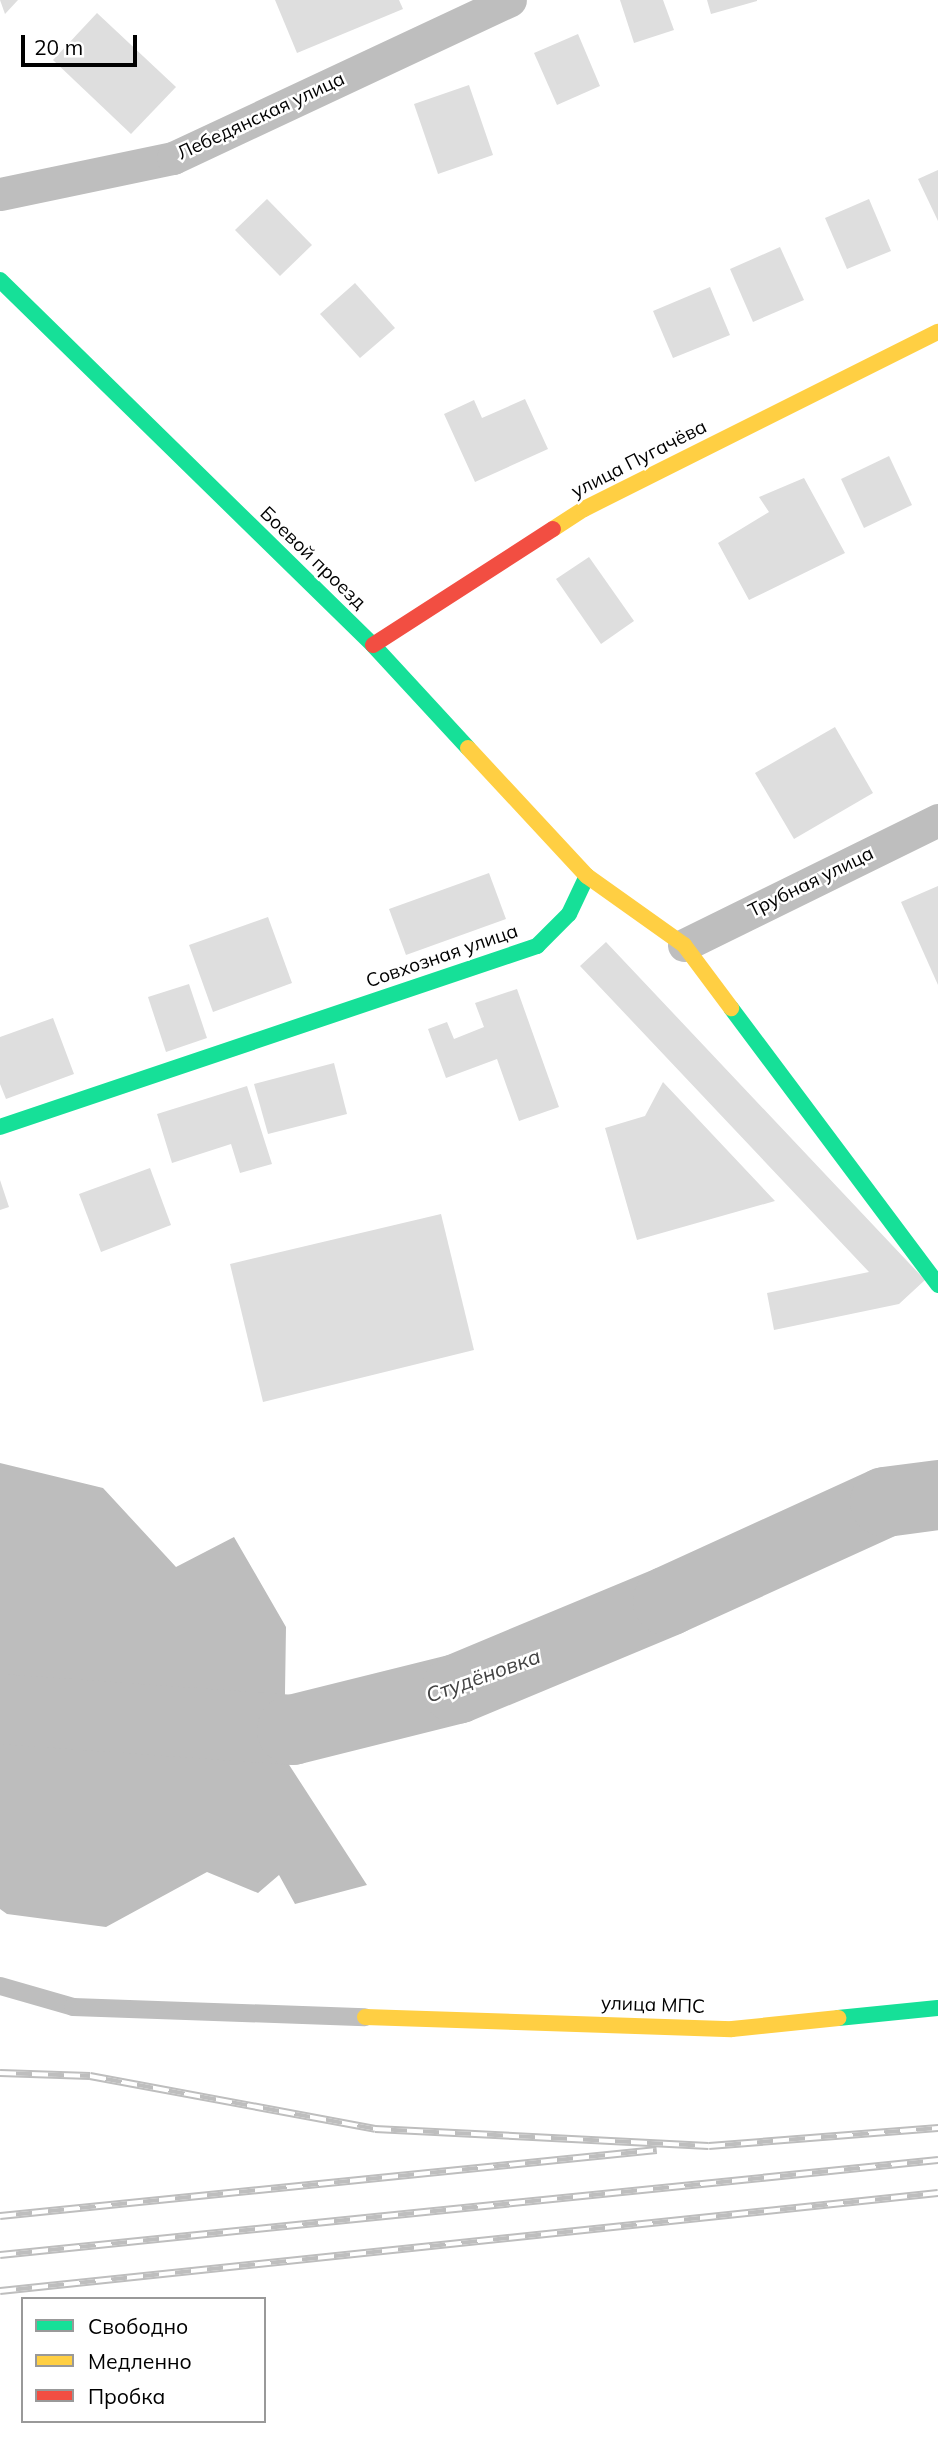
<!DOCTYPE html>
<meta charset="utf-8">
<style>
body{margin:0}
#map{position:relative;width:938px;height:2444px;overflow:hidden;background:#fff;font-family:Mulish,sans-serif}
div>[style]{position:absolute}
.water>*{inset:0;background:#bdbdbd}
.river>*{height:70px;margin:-35px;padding:0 35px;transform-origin:35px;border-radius:35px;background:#bdbdbd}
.building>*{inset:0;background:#dedede}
.lane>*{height:18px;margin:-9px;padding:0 9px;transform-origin:9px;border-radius:9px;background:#bebebe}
.street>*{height:33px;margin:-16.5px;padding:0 16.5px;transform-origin:16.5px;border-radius:16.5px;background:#bebebe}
.fast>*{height:16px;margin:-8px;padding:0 8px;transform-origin:8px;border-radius:8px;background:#16e098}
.slow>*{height:16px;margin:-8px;padding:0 8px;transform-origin:8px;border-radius:8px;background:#ffcf43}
.jam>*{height:16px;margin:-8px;padding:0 8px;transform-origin:8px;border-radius:8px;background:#f24e42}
.rail>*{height:8px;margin-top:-4px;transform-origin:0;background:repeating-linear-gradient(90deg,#fff 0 16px,#bebebe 0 32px);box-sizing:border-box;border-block:2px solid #bebebe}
span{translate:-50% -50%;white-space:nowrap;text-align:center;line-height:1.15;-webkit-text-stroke:5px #fff;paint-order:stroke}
.street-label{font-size:19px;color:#000}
.water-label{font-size:21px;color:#424242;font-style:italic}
.legend{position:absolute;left:21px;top:2297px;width:245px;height:126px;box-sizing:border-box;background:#fff;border:2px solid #999;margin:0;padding:9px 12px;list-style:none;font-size:21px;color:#000}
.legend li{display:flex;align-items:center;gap:14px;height:35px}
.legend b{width:35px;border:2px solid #999}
.scale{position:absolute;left:21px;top:35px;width:116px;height:32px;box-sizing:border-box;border:4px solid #000;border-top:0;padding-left:9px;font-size:21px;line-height:24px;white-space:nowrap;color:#000;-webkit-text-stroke:5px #fff;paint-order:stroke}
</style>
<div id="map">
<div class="water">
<div style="clip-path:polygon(0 1463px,103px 1488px,176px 1567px,234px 1537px,286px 1627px,284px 1757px,367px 1885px,295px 1904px,279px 1875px,258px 1893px,207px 1872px,106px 1927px,7px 1914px,0 1909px)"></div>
</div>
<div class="river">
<div style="left:0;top:1709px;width:293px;rotate:4.1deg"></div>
<div style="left:292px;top:1730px;width:170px;rotate:-14deg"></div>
<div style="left:457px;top:1689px;width:229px;rotate:-22.6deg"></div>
<div style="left:668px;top:1601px;width:239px;rotate:-24.5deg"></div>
<div style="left:885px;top:1502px;width:53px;rotate:-7.5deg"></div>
</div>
<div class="building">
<div style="clip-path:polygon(0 0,18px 0,5px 14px)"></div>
<div style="clip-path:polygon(275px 0,399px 0,403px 9px,297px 53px)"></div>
<div style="clip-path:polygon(620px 0,663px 0,674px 30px,634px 43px)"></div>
<div style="clip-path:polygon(707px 0,757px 0,757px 1px,711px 14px)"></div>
<div style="clip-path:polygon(97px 13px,176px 87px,131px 134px,53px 60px)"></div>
<div style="clip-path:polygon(578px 34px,600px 86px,557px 105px,534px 53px)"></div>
<div style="clip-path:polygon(469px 85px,493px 155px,438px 174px,414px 104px)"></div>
<div style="clip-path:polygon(938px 170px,938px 221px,918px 179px)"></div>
<div style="clip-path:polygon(267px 199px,312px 245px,280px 276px,235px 230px)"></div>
<div style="clip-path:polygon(869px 199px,891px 251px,847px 269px,825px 218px)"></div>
<div style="clip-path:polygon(780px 247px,804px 300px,753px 322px,730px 269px)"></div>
<div style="clip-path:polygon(355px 283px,395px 328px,360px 358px,320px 314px)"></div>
<div style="clip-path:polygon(710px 287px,730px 335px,673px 358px,653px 311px)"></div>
<div style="clip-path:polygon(525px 399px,548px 449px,475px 482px,444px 414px,474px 400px,482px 418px)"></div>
<div style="clip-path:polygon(889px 456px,912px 505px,864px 528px,841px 479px)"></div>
<div style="clip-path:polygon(804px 478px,845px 553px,749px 600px,718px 543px,769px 512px,759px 497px)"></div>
<div style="clip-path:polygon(589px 557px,634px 621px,601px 644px,556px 579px)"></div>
<div style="clip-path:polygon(835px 727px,873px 793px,794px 839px,755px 773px)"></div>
<div style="clip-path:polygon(489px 873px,506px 919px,406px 955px,389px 909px)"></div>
<div style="clip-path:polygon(938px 886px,938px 985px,901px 902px)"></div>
<div style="clip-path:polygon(268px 917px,292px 983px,213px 1012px,189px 945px)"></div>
<div style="clip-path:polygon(606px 942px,925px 1280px,899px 1304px,774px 1330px,767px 1293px,869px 1272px,580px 966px)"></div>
<div style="clip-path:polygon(189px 984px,207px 1038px,166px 1052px,148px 997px)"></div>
<div style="clip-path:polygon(517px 989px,559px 1107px,519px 1121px,497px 1059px,446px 1078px,428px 1029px,447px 1022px,454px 1039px,484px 1027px,475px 1003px)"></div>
<div style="clip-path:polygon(53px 1018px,74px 1074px,6px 1099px,0 1084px,0 1037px)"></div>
<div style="clip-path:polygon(334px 1063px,347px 1114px,268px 1134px,254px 1084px)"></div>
<div style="clip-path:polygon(663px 1082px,775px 1201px,637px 1240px,605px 1128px,645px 1116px)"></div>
<div style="clip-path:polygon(247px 1086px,272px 1164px,240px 1173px,231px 1144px,172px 1163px,157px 1114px)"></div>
<div style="clip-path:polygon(150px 1168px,171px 1225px,101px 1252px,79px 1194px)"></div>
<div style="clip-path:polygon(0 1180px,9px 1207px,0 1210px)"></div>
<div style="clip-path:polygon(441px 1214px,474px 1350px,263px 1402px,230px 1264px)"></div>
</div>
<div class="lane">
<div style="left:0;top:1986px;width:76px;rotate:16deg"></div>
<div style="left:73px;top:2007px;width:292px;rotate:2deg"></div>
</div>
<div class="street">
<div style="left:0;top:194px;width:177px;rotate:-11.8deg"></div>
<div style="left:173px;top:158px;width:372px;rotate:-25.1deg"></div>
<div style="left:684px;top:945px;width:283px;rotate:-26.2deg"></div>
</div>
<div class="fast">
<div style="left:0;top:280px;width:522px;rotate:44.38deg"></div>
<div style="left:373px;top:645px;width:140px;rotate:47.3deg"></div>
<div style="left:731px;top:1008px;width:346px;rotate:53.2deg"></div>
<div style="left:0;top:1127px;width:567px;rotate:-18.63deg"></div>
<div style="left:537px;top:946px;width:45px;rotate:-45deg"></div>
<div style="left:569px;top:914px;width:42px;rotate:-64.7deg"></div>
<div style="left:838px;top:2018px;width:100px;rotate:-5.7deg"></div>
</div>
<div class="slow">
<div style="left:553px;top:529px;width:37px;rotate:-33deg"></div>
<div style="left:584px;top:509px;width:396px;rotate:-26.6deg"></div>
<div style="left:468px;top:748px;width:175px;rotate:47.1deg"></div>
<div style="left:587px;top:876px;width:119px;rotate:35.4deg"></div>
<div style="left:684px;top:945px;width:79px;rotate:53.3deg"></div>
<div style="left:365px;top:2017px;width:367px;rotate:1.9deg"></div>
<div style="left:732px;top:2029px;width:107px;rotate:-5.9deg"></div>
</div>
<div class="jam">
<div style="left:373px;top:645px;width:214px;rotate:-32.8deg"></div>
</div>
<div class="rail">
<div style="left:0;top:2073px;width:90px;rotate:1.9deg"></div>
<div style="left:90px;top:2076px;width:290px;rotate:10.5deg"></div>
<div style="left:375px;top:2129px;width:334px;rotate:2.9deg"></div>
<div style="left:709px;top:2146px;width:230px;rotate:-4.5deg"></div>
<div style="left:0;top:2216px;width:660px;rotate:-5.74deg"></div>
<div style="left:0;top:2255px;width:943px;rotate:-5.78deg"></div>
<div style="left:0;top:2291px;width:943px;rotate:-5.96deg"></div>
</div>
<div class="street-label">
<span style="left:261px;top:116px;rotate:-25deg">Лебедянская улица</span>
<span style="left:639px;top:459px;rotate:-27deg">улица Пугачёва</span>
<span style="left:313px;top:558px;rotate:44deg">Боевой проезд</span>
<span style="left:811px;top:882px;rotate:-26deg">Трубная улица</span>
<span style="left:442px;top:956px;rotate:-19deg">Совхозная улица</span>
<span style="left:653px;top:2005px;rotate:2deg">улица МПС</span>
</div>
<div class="water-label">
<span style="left:483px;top:1675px;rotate:-20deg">Студёновка</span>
</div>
<ul class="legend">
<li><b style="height:9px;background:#16e098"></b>Свободно</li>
<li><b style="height:9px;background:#ffcf43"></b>Медленно</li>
<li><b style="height:9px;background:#f24e42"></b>Пробка</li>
</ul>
<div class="scale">20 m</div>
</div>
